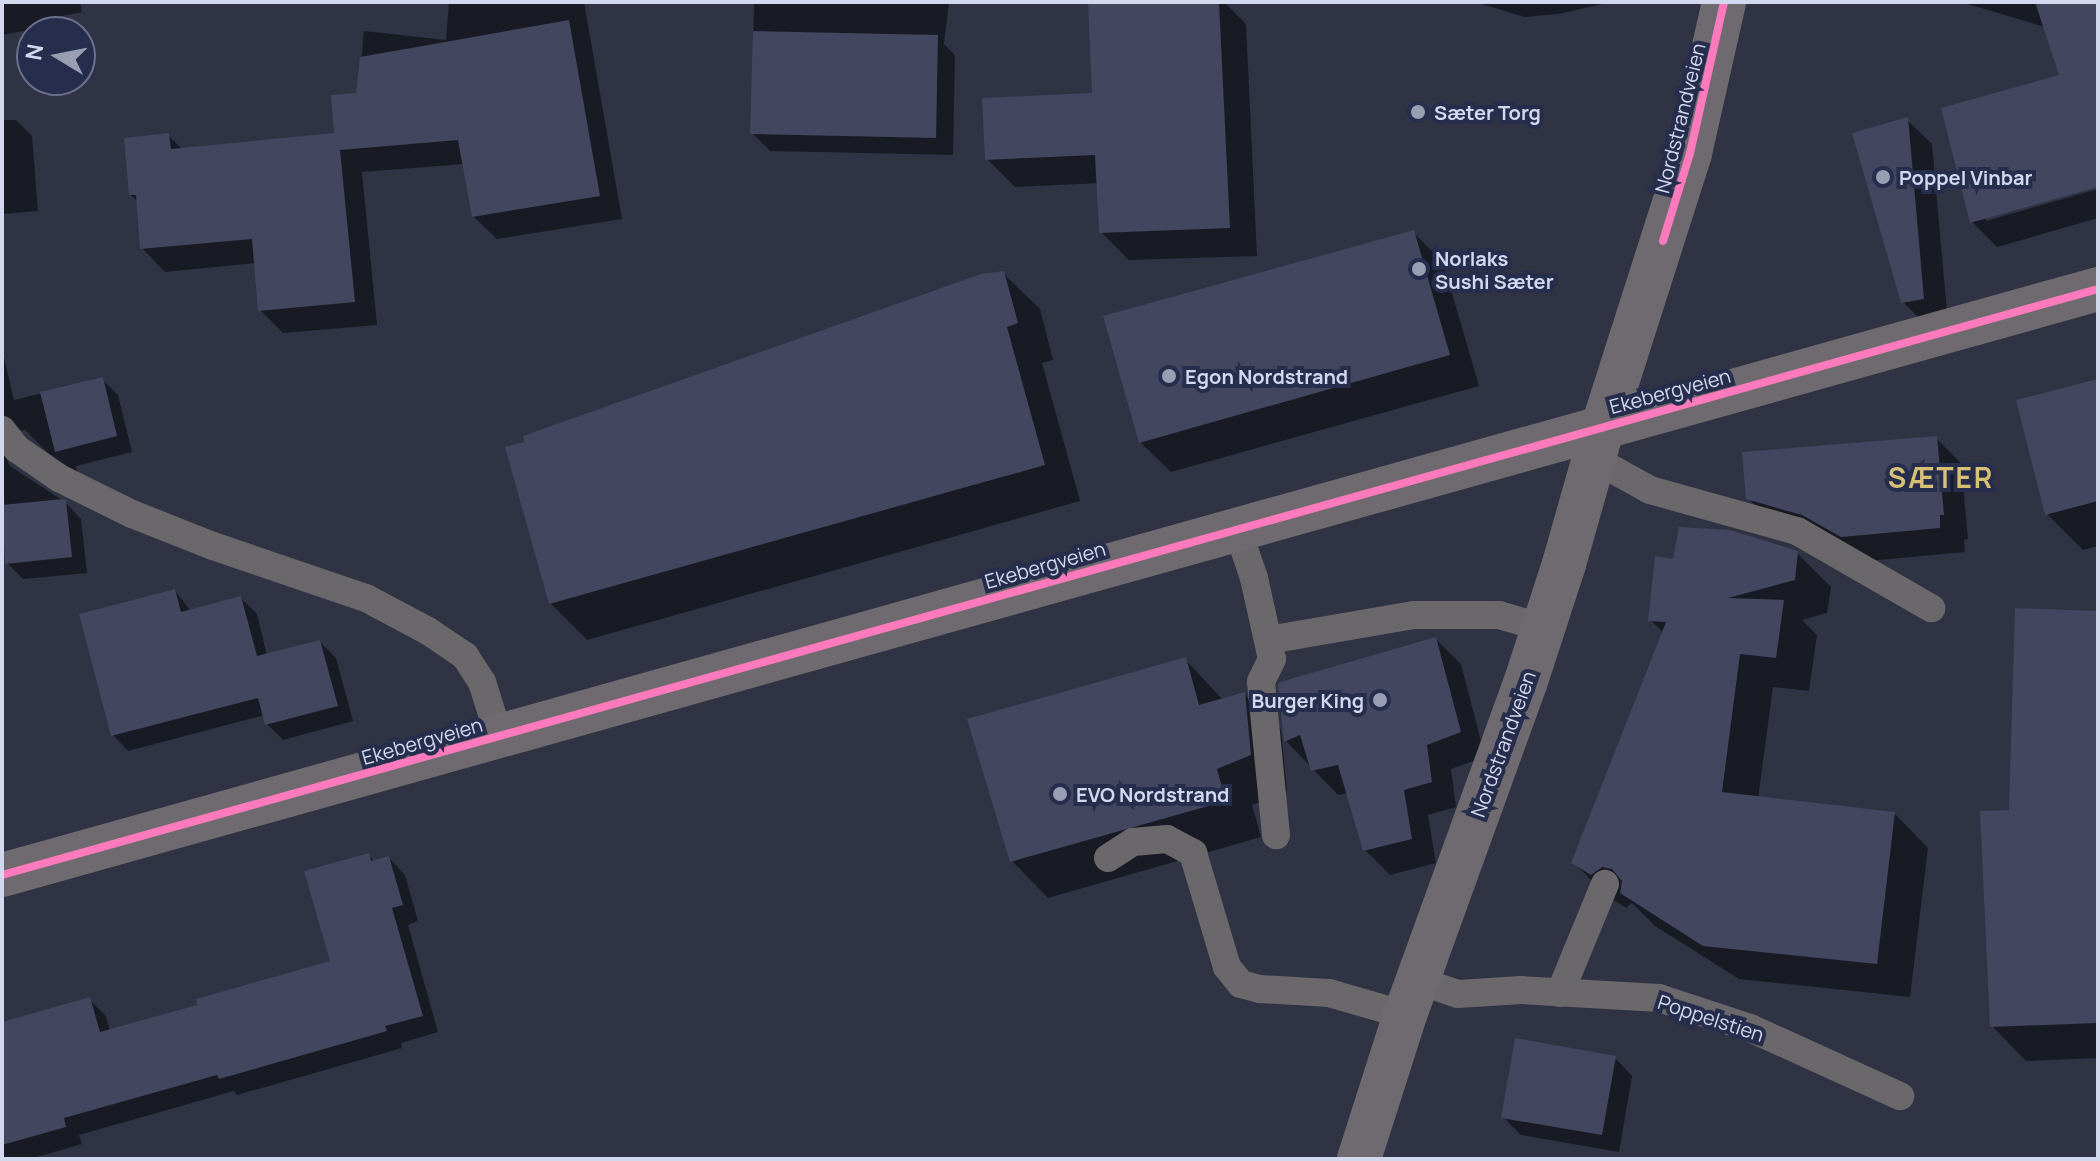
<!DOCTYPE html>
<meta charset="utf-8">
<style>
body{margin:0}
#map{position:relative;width:2100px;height:1161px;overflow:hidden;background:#2f3344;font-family:Manrope,sans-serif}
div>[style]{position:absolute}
.shadow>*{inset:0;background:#0007}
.building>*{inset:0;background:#42465f}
.lane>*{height:28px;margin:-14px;padding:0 14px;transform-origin:14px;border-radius:14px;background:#6b686b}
.secondary>*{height:44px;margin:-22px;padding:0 22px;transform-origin:22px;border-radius:22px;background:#6f6a6f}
.cycleway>*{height:8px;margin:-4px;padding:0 4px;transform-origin:4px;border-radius:4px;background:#fd7abc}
.dots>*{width:22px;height:22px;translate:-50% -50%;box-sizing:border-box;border:4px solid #262d4d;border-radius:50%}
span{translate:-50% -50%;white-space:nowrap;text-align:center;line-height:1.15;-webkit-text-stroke:8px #262d4d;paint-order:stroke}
.poi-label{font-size:20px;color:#d2d8ed;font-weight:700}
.left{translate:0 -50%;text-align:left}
.right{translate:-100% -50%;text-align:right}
.street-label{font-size:20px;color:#d2d8ed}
.district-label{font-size:28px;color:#d8c174;font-weight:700;letter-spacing:2px}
.frame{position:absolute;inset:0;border:4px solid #d2d8ed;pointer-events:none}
.north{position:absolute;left:16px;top:16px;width:80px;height:80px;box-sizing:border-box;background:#262d4d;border:2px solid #6b718d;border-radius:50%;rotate:280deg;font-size:22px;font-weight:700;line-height:32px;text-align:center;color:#d2d8ed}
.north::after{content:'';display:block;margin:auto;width:28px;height:36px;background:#999eb2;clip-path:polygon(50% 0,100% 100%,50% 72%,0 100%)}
</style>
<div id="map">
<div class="shadow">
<div style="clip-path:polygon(2px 2px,80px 2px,82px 12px,38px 21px,39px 28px,2px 35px)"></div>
<div style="clip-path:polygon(449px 2px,584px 2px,622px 219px,497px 239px,473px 216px,464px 164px,362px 172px,377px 325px,283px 333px,260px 310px,256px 263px,165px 272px,142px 248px,138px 202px,130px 194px,168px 135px,183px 150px,336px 135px,358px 95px,364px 31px,446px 40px)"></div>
<div style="clip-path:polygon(754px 2px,949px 2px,944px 44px,955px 55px,953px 155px,770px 151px,752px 133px)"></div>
<div style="clip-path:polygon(1090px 2px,1224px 2px,1246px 24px,1257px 256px,1129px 260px,1101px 232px,1099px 183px,1015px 187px,987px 159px,1094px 95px)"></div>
<div style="clip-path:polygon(1475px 2px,1611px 2px,1558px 14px,1525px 17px)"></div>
<div style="clip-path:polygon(1961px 2px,2098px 2px,2098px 185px,1986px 217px,1986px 221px,2098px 189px,2098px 218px,1997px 247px,1972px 222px,2061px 77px,2045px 27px)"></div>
<div style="clip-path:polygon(2px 120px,16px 120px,32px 136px,38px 211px,2px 214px)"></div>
<div style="clip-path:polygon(1907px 120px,1932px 144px,1948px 323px,1928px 327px,1903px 302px)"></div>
<div style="clip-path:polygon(1413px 232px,1443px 262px,1479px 386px,1171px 472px,1140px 442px)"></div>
<div style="clip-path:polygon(1003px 273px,1040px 309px,1053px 360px,1042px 363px,1080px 501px,587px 640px,550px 603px)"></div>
<div style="clip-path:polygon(2px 348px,14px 400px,102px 379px,118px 395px,132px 452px,76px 466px,77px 473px,47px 452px,25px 430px,8px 432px,2px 440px)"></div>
<div style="clip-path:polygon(2098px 381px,2098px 546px,2083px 550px,2047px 514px)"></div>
<div style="clip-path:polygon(1936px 438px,1961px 463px,1968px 539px,1964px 540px,1965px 552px,1868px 561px,1773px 523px,1748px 498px)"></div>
<div style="clip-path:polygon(2px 447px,10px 466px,65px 502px,81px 519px,87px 573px,23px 579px,7px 563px)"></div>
<div style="clip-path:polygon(1797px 553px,1831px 587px,1827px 613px,1802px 620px,1817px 635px,1809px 691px,1773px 687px,1758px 799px,1895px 814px,1928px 848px,1910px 997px,1739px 979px,1655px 926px,1632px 903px,1626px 908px,1607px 896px,1573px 862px,1664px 633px,1650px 620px,1675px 561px)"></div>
<div style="clip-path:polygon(175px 591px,191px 611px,241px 598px,257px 614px,267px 656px,320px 642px,336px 658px,353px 721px,283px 740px,267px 724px,265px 715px,128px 751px,113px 735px)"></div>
<div style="clip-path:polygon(2098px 613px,2098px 1058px,2026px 1061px,1992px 1026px,2011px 812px)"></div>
<div style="clip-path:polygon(1436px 639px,1461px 664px,1485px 757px,1451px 769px,1456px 807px,1428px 815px,1436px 863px,1390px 875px,1365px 850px,1348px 793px,1338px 795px,1286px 741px)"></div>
<div style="clip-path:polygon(1185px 659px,1223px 700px,1244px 694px,1281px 730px,1287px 791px,1252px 805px,1261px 837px,1048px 898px,1012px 861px)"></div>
<div style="clip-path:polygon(368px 855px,375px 862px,389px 858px,405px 875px,418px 921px,408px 925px,438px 1032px,401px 1043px,402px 1048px,237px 1095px,234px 1091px,79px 1135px,82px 1144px,30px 1159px,2px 1159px,2px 1033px,89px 999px,106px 1016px,110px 1031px,200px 1007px,332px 962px)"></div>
<div style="clip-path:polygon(1615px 1058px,1632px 1076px,1619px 1152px,1521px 1135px,1503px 1117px)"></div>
</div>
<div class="building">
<div style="clip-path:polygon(1088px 2px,1219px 2px,1230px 228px,1099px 233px,1095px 155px,985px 160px,982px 98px,1092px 93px)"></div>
<div style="clip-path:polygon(2035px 2px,2098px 2px,2098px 187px,1970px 223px,1941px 108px,2059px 75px)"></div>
<div style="clip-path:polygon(569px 20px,600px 196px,472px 217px,458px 140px,340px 150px,355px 302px,258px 311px,252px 239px,140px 249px,136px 195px,129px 195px,124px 138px,169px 133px,171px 149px,334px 133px,331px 95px,356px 93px,360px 57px)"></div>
<div style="clip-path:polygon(753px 31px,938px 35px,936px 138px,750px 134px)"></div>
<div style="clip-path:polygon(1908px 117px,1924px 299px,1901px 303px,1852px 133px)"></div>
<div style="clip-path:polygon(1414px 230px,1450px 355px,1139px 443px,1103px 316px)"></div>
<div style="clip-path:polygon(1004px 271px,1018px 323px,1007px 327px,1045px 465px,549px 604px,505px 447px,524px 442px,523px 436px,981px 274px)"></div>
<div style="clip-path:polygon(103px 377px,117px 436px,55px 452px,40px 392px)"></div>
<div style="clip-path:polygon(2098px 379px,2098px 501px,2045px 515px,2016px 400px)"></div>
<div style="clip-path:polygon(1937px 436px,1944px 515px,1940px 515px,1940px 528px,1841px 537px,1802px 515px,1746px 499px,1742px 452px)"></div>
<div style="clip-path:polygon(63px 499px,66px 500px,72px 557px,5px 564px,2px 505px)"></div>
<div style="clip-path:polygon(1679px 527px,1730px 530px,1798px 551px,1795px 580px,1728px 598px,1784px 600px,1776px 658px,1740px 654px,1722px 792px,1895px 812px,1877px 964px,1703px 946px,1620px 893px,1622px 881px,1612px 869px,1602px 867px,1591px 875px,1571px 863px,1666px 622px,1648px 621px,1655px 556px,1673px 559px)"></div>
<div style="clip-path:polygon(175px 589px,181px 612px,241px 596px,257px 656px,320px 640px,338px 706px,265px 725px,258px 698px,111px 736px,79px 614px)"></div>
<div style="clip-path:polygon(2015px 608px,2098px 611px,2098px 1023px,1990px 1027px,1980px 811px,2009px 810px)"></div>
<div style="clip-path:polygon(1436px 637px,1461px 732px,1427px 745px,1432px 782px,1404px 790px,1412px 839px,1363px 851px,1338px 765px,1311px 771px,1300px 735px,1284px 742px,1278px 685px,1280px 682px)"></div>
<div style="clip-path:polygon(1186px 657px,1199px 705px,1245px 692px,1251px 755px,1217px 769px,1226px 801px,1010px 862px,967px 719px)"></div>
<div style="clip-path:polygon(369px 853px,371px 861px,389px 856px,403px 905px,392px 908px,423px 1016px,385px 1026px,387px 1031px,219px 1079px,217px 1075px,64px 1118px,66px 1127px,2px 1145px,2px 1022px,90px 997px,100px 1032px,197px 1005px,196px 999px,330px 961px,304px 871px)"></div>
<div style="clip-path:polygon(1515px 1038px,1616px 1056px,1602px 1135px,1501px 1118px)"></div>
</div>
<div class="lane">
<div style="left:2px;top:430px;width:24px;rotate:52deg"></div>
<div style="left:17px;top:449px;width:51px;rotate:34.6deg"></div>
<div style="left:59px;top:478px;width:81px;rotate:26.3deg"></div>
<div style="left:132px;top:514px;width:87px;rotate:21.6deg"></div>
<div style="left:213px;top:546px;width:162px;rotate:18.8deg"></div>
<div style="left:366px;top:598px;width:70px;rotate:28deg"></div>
<div style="left:428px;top:631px;width:45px;rotate:34deg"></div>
<div style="left:465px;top:656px;width:31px;rotate:57deg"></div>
<div style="left:482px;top:682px;width:57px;rotate:72.5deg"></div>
<div style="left:1594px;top:459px;width:64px;rotate:29deg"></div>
<div style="left:1650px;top:490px;width:153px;rotate:15.6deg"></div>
<div style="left:1797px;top:531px;width:155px;rotate:29.9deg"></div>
<div style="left:1237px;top:528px;width:53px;rotate:71.2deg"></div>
<div style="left:1254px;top:578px;width:83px;rotate:77.5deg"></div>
<div style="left:1272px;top:659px;width:25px;rotate:116deg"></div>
<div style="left:1261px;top:682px;width:154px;rotate:84.4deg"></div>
<div style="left:1269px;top:640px;width:147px;rotate:-9.8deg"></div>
<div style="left:1414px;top:615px;width:85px"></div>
<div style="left:1499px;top:615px;width:47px;rotate:16.1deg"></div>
<div style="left:1108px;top:858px;width:30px;rotate:-33deg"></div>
<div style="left:1133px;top:842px;width:34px;rotate:-5deg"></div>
<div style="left:1167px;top:839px;width:30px;rotate:28deg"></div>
<div style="left:1193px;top:853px;width:119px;rotate:73.4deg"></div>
<div style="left:1227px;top:967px;width:22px;rotate:51deg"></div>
<div style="left:1241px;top:984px;width:20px;rotate:15deg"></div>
<div style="left:1260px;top:989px;width:69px;rotate:3.3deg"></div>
<div style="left:1329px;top:993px;width:79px;rotate:16.1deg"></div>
<div style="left:1417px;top:980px;width:43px;rotate:18.9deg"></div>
<div style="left:1458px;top:994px;width:63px;rotate:-3.6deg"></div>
<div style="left:1521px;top:990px;width:138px;rotate:3.3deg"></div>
<div style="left:1659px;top:998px;width:96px;rotate:18.2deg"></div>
<div style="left:1750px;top:1028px;width:165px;rotate:24.4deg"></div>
<div style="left:1560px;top:993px;width:118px;rotate:-67.6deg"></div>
</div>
<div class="secondary">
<div style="left:2px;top:875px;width:2176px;rotate:-15.62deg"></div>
<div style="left:1359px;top:1159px;width:151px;rotate:-72.3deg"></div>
<div style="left:1405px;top:1015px;width:352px;rotate:-70.1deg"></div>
<div style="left:1525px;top:684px;width:126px;rotate:-72deg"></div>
<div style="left:1564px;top:564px;width:143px;rotate:-74.2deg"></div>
<div style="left:1603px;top:426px;width:287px;rotate:-72.3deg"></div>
<div style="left:1690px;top:153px;width:155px;rotate:-77.3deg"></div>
</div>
<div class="cycleway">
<div style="left:1663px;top:241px;width:92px;rotate:-72.9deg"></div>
<div style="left:1690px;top:153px;width:155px;rotate:-77.3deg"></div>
<div style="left:2px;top:875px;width:2176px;rotate:-15.62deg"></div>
</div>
<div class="dots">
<div style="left:1418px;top:112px;background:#999eb2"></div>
<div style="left:1883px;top:177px;background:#999eb2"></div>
<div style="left:1419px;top:269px;background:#999eb2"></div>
<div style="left:1169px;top:376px;background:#999eb2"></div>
<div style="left:1380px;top:700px;background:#999eb2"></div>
<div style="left:1060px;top:794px;background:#999eb2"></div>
</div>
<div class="poi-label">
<span class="left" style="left:1434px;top:112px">Sæter Torg</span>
<span class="left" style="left:1899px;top:177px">Poppel Vinbar</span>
<span class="left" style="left:1435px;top:270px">Norlaks<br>Sushi Sæter</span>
<span class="left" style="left:1185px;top:376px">Egon Nordstrand</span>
<span class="right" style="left:1364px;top:700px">Burger King</span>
<span class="left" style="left:1076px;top:794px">EVO Nordstrand</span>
</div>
<div class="street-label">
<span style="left:1680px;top:118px;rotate:-76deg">Nordstrandveien</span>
<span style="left:1670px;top:391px;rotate:-15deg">Ekebergveien</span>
<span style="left:1045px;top:565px;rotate:-16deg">Ekebergveien</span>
<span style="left:422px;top:741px;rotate:-16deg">Ekebergveien</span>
<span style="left:1503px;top:744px;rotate:-70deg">Nordstrandveien</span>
<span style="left:1711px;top:1018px;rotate:18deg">Poppelstien</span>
</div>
<div class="district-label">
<span style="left:1941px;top:477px">SÆTER</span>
</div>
<div class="frame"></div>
<div class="north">N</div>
</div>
